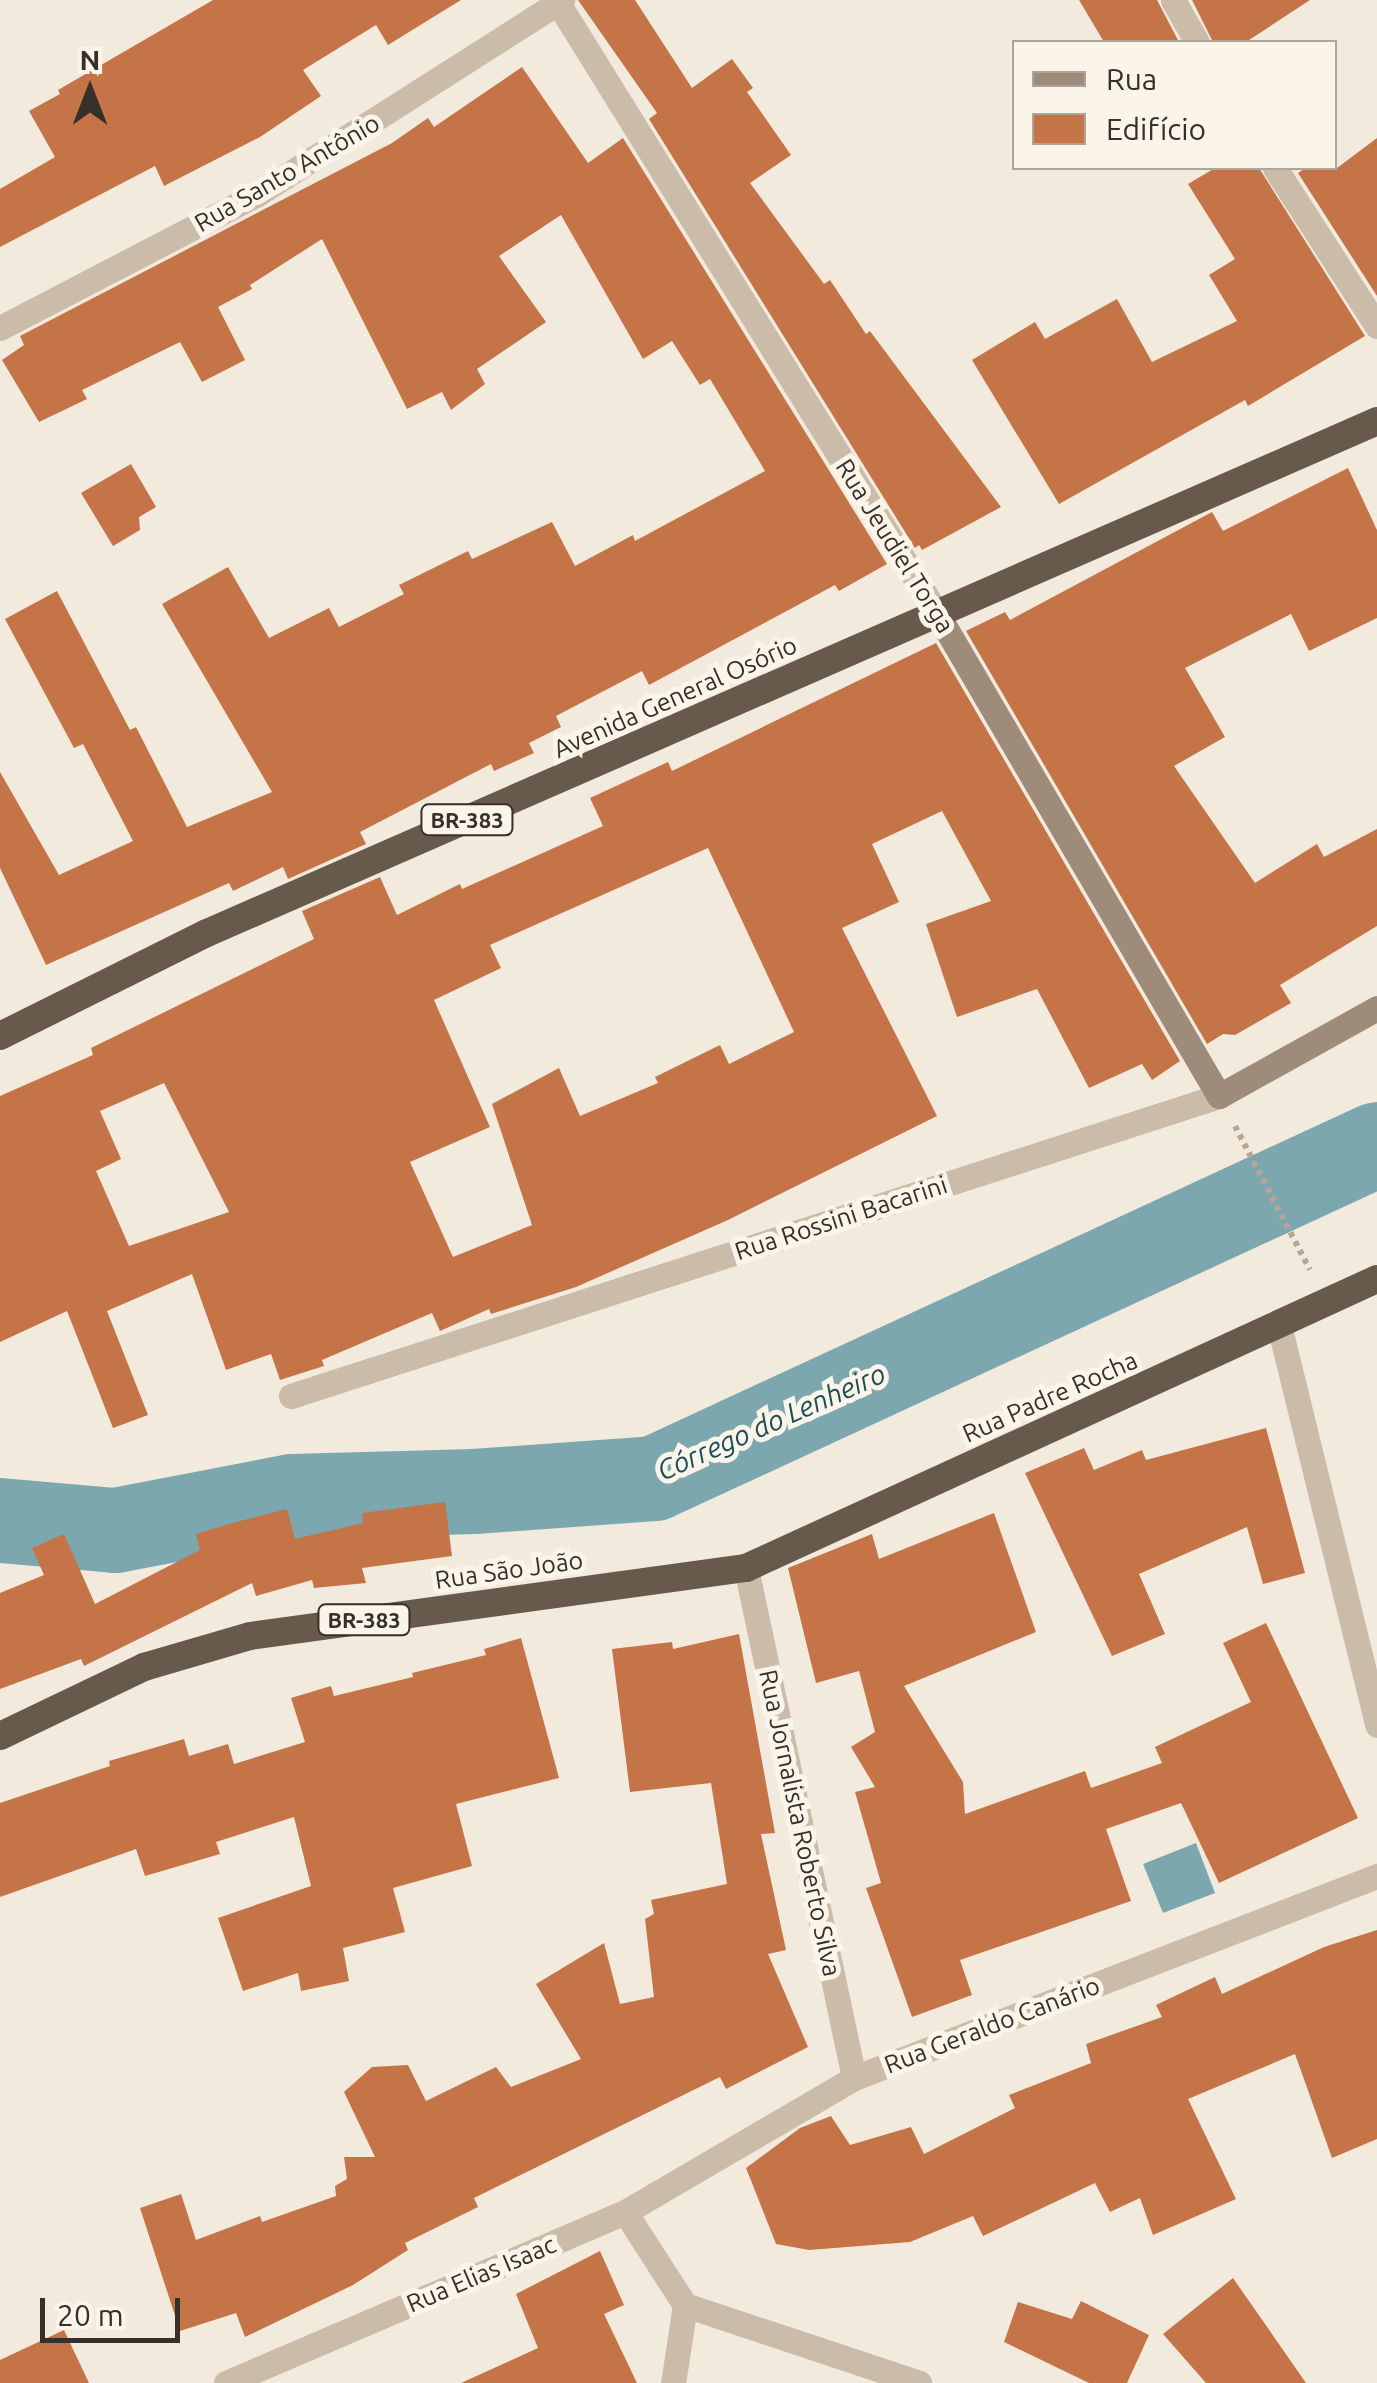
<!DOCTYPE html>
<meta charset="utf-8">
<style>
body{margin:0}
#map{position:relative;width:1377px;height:2383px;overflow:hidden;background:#f2eadd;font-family:Ubuntu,sans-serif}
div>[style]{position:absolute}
.water>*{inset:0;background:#7ca7af}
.river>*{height:85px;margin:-42.5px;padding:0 42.5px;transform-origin:42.5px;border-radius:42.5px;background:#7ca7af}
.building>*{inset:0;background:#c57448}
.path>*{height:6px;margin-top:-3px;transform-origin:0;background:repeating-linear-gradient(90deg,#b6a693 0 5px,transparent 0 10px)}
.minor>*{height:25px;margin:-12.5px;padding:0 12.5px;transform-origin:12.5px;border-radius:12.5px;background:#cabca9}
.tertiary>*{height:25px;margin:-12.5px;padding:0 12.5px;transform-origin:12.5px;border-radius:12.5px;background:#cabca9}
.secondary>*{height:25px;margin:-12.5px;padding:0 12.5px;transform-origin:12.5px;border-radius:12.5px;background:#9e8b7a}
.trunk>*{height:28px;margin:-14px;padding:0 14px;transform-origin:14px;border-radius:14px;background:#68594d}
span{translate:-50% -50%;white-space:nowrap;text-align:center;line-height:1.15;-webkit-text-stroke:10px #faf4e9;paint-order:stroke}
.shield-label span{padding:2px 8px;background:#faf4e9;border:2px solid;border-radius:8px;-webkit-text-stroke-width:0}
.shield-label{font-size:22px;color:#372f29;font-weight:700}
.street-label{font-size:25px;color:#372f29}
.water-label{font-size:28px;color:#1e4e59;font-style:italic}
.legend{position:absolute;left:1012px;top:40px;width:325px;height:130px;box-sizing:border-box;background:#faf4e9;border:2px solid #aca59c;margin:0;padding:12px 18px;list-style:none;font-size:30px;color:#372f29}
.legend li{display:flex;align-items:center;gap:20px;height:50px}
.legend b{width:50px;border:2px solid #aca59c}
.north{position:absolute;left:40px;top:40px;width:100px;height:100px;-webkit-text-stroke:8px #faf4e9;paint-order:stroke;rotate:0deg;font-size:28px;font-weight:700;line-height:40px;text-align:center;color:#372f29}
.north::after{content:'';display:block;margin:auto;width:35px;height:45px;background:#372f29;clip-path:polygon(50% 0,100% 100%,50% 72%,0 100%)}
.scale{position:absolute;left:40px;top:2298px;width:140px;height:45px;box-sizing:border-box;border:5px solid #372f29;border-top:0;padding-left:12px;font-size:30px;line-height:35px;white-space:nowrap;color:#372f29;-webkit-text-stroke:8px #faf4e9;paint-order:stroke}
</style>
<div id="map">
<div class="water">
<div style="clip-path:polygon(1196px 1843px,1215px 1893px,1163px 1913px,1143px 1864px)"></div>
</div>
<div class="river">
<div style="left:0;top:1520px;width:115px;rotate:5deg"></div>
<div style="left:115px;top:1530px;width:180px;rotate:-10.9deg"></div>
<div style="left:292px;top:1496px;width:182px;rotate:-1.6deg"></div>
<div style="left:474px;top:1491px;width:180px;rotate:-4.1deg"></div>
<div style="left:654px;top:1478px;width:796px;rotate:-24.8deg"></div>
</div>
<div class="building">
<div style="clip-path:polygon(213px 0,461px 0,388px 45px,376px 25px,303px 70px,321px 96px,260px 137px,164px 186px,155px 166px,0 247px,0 189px,55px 157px,29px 111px,60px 94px,58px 90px)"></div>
<div style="clip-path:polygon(578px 0,635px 0,692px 88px,732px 59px,753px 88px,747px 92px,791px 155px,750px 183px,824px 284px,830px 280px,866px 334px,870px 331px,1001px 507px,922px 550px,919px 545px,915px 548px,649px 119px,657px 113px)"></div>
<div style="clip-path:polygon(1079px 0,1157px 0,1179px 42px,1104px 42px)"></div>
<div style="clip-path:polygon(1192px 0,1310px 0,1246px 42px,1213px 42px)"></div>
<div style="clip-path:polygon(522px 67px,588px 163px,623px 138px,887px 564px,839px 591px,835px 585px,649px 685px,642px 671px,556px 716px,561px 727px,529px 743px,534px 753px,494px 771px,491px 764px,360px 832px,366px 844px,288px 879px,283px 867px,233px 891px,229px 883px,46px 965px,0 868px,0 772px,59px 875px,133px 841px,83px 744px,74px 748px,5px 619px,57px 591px,130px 730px,136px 727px,187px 827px,272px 792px,162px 604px,228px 567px,269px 638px,329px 608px,339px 627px,404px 594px,399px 585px,468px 551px,472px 559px,552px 522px,575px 566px,633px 535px,635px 541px,765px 471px,710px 379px,700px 385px,672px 341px,643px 359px,561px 215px,499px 256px,546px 322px,477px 369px,485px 384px,451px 410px,442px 392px,407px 409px,322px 239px,250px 285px,252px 289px,218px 307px,245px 360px,202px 382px,180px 342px,82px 390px,87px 399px,39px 422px,2px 360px,24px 345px,20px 336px,392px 143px,428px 118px,434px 127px)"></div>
<div style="clip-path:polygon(1377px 138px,1377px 296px,1298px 173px,1305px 168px,1337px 168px)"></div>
<div style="clip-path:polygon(1215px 168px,1259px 168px,1365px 336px,1248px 406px,1245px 400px,1059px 504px,972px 360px,1035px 322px,1045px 339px,1117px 299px,1152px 362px,1237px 321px,1209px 275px,1235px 259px,1188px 184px)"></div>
<div style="clip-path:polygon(131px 464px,156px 507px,139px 517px,140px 530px,113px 546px,81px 493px)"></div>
<div style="clip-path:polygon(1348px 468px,1377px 530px,1377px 618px,1309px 651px,1291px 614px,1185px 668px,1225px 737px,1174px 766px,1255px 883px,1317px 844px,1324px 857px,1377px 829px,1377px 926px,1280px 985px,1291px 1003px,1235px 1035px,1223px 1034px,1207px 1044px,966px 631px,1005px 612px,1010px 620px,1212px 512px,1223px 531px)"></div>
<div style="clip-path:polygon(evenodd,936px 643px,1180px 1061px,1152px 1080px,1142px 1064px,1089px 1088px,1037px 989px,957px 1017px,926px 924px,991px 901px,942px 811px,872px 844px,899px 902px,842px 928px,937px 1116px,728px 1220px,576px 1287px,491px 1314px,489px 1309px,440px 1331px,432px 1313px,322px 1360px,324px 1366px,280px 1380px,271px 1354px,226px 1370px,192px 1274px,107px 1311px,148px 1415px,113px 1428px,67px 1311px,0 1342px,0 1096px,93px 1055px,91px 1048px,314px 939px,302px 911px,380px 877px,397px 915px,460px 884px,462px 889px,603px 826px,590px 798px,668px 762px,672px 771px,936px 643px,708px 848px,794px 1032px,729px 1064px,720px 1045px,655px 1077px,658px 1083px,580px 1116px,559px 1068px,492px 1104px,532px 1225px,453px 1257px,410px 1162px,490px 1127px,434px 1000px,501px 968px,490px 945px,708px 848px,936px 643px,164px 1083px,229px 1212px,129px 1246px,96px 1171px,121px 1159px,100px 1111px,164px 1083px)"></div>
<div style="clip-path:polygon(1266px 1428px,1305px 1573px,1263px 1584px,1247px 1527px,1139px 1574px,1165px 1634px,1112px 1656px,1025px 1473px,1084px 1448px,1094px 1470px,1142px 1450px,1146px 1460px)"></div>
<div style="clip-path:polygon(445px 1502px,452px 1556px,362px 1568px,366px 1583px,314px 1588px,312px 1580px,256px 1596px,252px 1583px,84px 1666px,81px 1659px,0 1689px,0 1593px,44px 1575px,32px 1548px,64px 1534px,95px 1604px,200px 1550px,196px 1534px,236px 1522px,287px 1509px,295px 1539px,363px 1523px,362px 1513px)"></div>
<div style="clip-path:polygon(994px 1513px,1036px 1632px,904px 1686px,963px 1782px,965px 1814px,1085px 1771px,1091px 1788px,1162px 1763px,1155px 1747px,1251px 1702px,1223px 1643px,1266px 1623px,1358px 1818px,1219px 1883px,1181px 1803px,1106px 1829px,1131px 1901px,960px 1960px,972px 1995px,912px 2017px,866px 1888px,881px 1883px,855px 1792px,875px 1787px,851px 1747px,875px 1732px,859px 1671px,816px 1683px,788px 1568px,872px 1534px,879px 1559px)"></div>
<div style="clip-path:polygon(739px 1634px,775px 1833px,761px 1834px,786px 1950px,768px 1954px,808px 2047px,726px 2089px,720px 2077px,474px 2198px,478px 2207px,405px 2243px,408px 2250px,353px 2285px,245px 2337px,236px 2313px,180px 2331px,140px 2208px,181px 2194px,196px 2240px,260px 2216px,262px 2222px,336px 2196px,335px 2186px,347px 2179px,344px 2157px,375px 2157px,344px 2092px,372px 2067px,408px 2065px,426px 2101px,496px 2067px,511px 2087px,581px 2059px,536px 1984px,604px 1943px,620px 2004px,654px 1997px,645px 1919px,654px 1914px,651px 1900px,727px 1884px,711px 1783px,630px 1792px,612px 1649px,672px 1642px,673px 1649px)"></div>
<div style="clip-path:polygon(521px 1638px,559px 1778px,456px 1804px,472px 1866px,393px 1888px,405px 1932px,343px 1948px,349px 1981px,301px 1991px,298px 1973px,243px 1991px,218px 1918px,311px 1886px,294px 1817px,216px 1842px,220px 1854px,145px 1876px,136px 1849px,0 1897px,0 1803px,110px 1766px,109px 1761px,184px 1739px,189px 1756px,228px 1744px,234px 1764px,305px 1742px,291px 1698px,331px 1686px,334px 1696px,413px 1677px,412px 1673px,486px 1655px,484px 1649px)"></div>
<div style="clip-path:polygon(1377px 1930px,1377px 2139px,1332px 2158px,1295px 2054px,1188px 2099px,1236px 2199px,1153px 2235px,1140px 2198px,1110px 2212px,1095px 2183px,983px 2236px,973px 2216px,910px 2242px,809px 2250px,776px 2244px,746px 2168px,800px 2128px,831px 2116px,850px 2145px,911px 2127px,924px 2154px,1015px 2108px,1009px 2095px,1091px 2063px,1086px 2044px,1162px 2017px,1156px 2005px,1215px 1977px,1222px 1994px,1324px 1947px)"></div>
<div style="clip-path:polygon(600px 2251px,624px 2305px,604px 2314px,637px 2383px,461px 2383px,538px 2348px,516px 2294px)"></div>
<div style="clip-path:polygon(1233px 2278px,1306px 2383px,1206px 2383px,1163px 2334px)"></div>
<div style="clip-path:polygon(1081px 2301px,1149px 2335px,1127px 2383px,1089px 2383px,1004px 2342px,1018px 2302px,1072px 2319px)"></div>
<div style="clip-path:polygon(64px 2330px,89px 2383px,0 2383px,0 2360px)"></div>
</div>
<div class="path">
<div style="left:1235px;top:1126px;width:162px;rotate:62.5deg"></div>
</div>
<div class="minor">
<div style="left:1173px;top:0;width:48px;rotate:60.3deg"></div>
<div style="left:558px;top:3px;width:720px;rotate:58.16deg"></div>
<div style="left:1275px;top:168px;width:188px;rotate:57.2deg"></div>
<div style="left:1279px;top:1325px;width:412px;rotate:76.2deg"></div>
<div style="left:291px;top:1396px;width:975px;rotate:-17.91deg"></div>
<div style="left:746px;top:1568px;width:521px;rotate:78.04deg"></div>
<div style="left:625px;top:2212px;width:111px;rotate:57.2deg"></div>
<div style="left:685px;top:2305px;width:79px;rotate:98.7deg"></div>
<div style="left:685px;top:2305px;width:247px;rotate:18.4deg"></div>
<div style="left:226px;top:2383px;width:434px;rotate:-23.2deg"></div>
<div style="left:625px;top:2212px;width:265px;rotate:-30.3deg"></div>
<div style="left:854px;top:2078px;width:561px;rotate:-21.12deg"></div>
</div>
<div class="tertiary">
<div style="left:0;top:328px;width:288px;rotate:-27.5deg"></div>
<div style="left:256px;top:195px;width:363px;rotate:-32.5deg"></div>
</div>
<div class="secondary">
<div style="left:938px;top:615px;width:557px;rotate:59.71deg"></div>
<div style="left:1219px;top:1096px;width:181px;rotate:-29.1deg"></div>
</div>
<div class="trunk">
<div style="left:0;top:1036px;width:231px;rotate:-26.5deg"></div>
<div style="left:207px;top:933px;width:1277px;rotate:-23.63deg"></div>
<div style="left:0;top:1736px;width:160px;rotate:-25.6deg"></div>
<div style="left:144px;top:1667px;width:110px;rotate:-16.3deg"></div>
<div style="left:250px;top:1636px;width:501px;rotate:-7.81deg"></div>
<div style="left:746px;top:1568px;width:694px;rotate:-24.61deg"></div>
</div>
<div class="shield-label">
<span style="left:467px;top:820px">BR-383</span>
<span style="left:364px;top:1620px">BR-383</span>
</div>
<div class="street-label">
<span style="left:287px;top:173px;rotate:-30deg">Rua Santo Antônio</span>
<span style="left:895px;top:546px;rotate:58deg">Rua Jeudiel Torga</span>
<span style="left:675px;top:697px;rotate:-24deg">Avenida General Osório</span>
<span style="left:841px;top:1218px;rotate:-18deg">Rua Rossini Bacarini</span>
<span style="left:1050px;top:1397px;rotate:-24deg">Rua Padre Rocha</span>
<span style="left:509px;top:1570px;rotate:-8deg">Rua São João</span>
<span style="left:800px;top:1823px;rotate:78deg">Rua Jornalista Roberto Silva</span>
<span style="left:992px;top:2025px;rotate:-21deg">Rua Geraldo Canário</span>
<span style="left:481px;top:2274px;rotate:-23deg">Rua Elias Isaac</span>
</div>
<div class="water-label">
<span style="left:771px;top:1422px;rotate:-24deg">Córrego do Lenheiro</span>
</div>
<ul class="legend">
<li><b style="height:12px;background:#9e8b7a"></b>Rua</li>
<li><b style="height:28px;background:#c57448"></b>Edifício</li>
</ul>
<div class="north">N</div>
<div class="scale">20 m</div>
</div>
